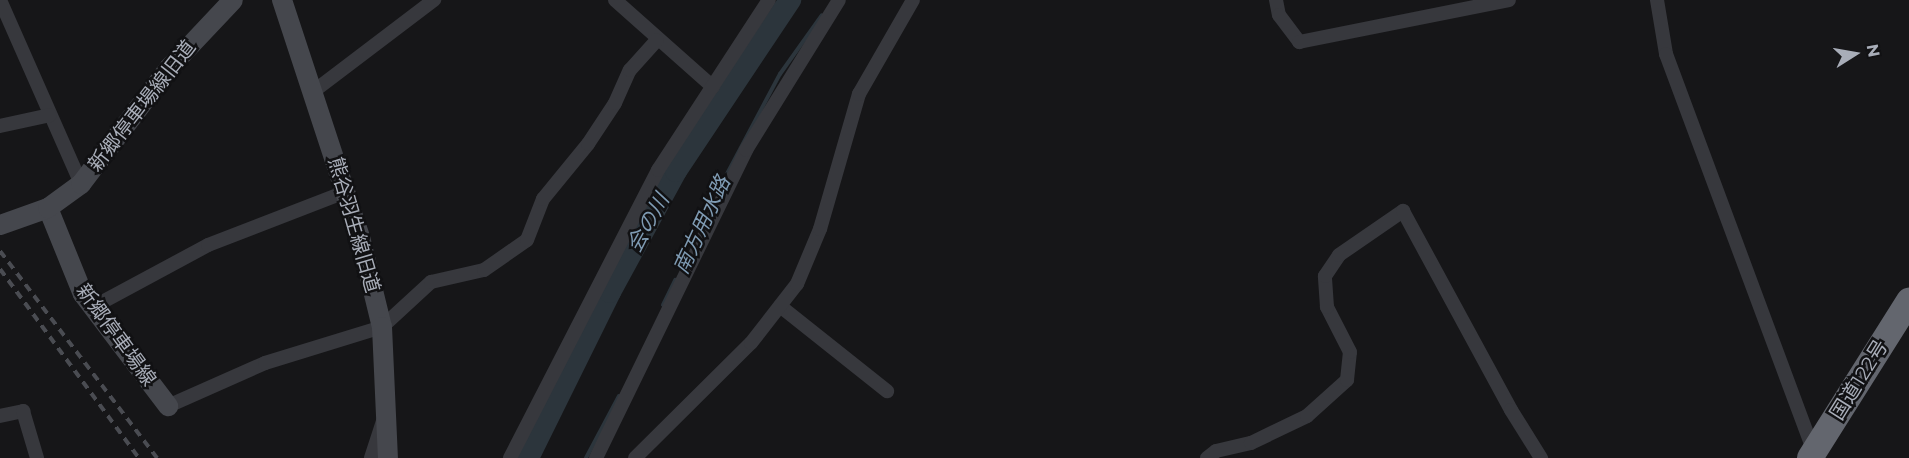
<!DOCTYPE html>
<meta charset="utf-8">
<style>
body{margin:0}
#map{position:relative;width:1909px;height:458px;overflow:hidden;background:#161618;font-family:Montserrat,"Noto Sans JP",sans-serif}
div>[style]{position:absolute}
.stream>*{height:4px;margin:-2px;padding:0 2px;transform-origin:2px;border-radius:2px;background:#2c353c}
.river>*{height:22px;margin:-11px;padding:0 11px;transform-origin:11px;border-radius:11px;background:#2c353c}
.street>*{height:14px;margin:-7px;padding:0 7px;transform-origin:7px;border-radius:7px;background:#37383d}
.secondary>*{height:20px;margin:-10px;padding:0 10px;transform-origin:10px;border-radius:10px;background:#45474d}
.highway>*{height:26px;margin:-13px;padding:0 13px;transform-origin:13px;border-radius:13px;background:#63666e}
.rail>*{height:4px;margin-top:-2px;transform-origin:0;background:repeating-linear-gradient(90deg,#4a4c52 0 8px,transparent 0 14px)}
span{translate:-50% -50%;white-space:nowrap;text-align:center;line-height:1.15;-webkit-text-stroke:5px #111113;paint-order:stroke}
.street-label{font-size:20px;color:#a8adb8}
.water-label{font-size:21px;color:#7f9bb3;font-style:italic}
.north{position:absolute;left:1825px;top:24px;width:60px;height:60px;-webkit-text-stroke:4px #111113;paint-order:stroke;rotate:79deg;font-size:16px;font-weight:700;line-height:24px;text-align:center;color:#a8adb8}
.north::after{content:'';display:block;margin:auto;width:21px;height:27px;background:#a8adb8;clip-path:polygon(50% 0,100% 100%,50% 72%,0 100%)}
</style>
<div id="map">
<div class="stream">
<div style="left:719px;top:189px;width:130px;rotate:-62.1deg"></div>
<div style="left:780px;top:74px;width:72px;rotate:-54.6deg"></div>
<div style="left:663px;top:305px;width:28px;rotate:-64deg"></div>
<div style="left:586px;top:458px;width:70px;rotate:-62deg"></div>
</div>
<div class="river">
<div style="left:528px;top:458px;width:185px;rotate:-63.7deg"></div>
<div style="left:610px;top:292px;width:138px;rotate:-61.4deg"></div>
<div style="left:676px;top:171px;width:206px;rotate:-56.3deg"></div>
</div>
<div class="street">
<div style="left:0;top:0;width:201px;rotate:66.2deg"></div>
<div style="left:615px;top:0;width:131px;rotate:41.6deg"></div>
<div style="left:1276px;top:0;width:15px;rotate:79deg"></div>
<div style="left:1279px;top:15px;width:34px;rotate:53deg"></div>
<div style="left:1299px;top:42px;width:214px;rotate:-11.3deg"></div>
<div style="left:1657px;top:0;width:55px;rotate:80.5deg"></div>
<div style="left:1666px;top:54px;width:425px;rotate:69.6deg"></div>
<div style="left:314px;top:91px;width:151px;rotate:-37.2deg"></div>
<div style="left:0;top:126px;width:51px;rotate:-12.4deg"></div>
<div style="left:780px;top:306px;width:137px;rotate:38.5deg"></div>
<div style="left:93px;top:307px;width:131px;rotate:-28.3deg"></div>
<div style="left:208px;top:245px;width:147px;rotate:-21.1deg"></div>
<div style="left:168px;top:406px;width:106px;rotate:-23.9deg"></div>
<div style="left:265px;top:363px;width:122px;rotate:-17.1deg"></div>
<div style="left:382px;top:327px;width:67px;rotate:-42.6deg"></div>
<div style="left:431px;top:282px;width:54px;rotate:-12.8deg"></div>
<div style="left:484px;top:270px;width:52px;rotate:-34.9deg"></div>
<div style="left:527px;top:240px;width:44px;rotate:-68.7deg"></div>
<div style="left:543px;top:199px;width:71px;rotate:-50.7deg"></div>
<div style="left:588px;top:144px;width:49px;rotate:-56.6deg"></div>
<div style="left:615px;top:103px;width:36px;rotate:-66deg"></div>
<div style="left:630px;top:70px;width:40px;rotate:-48deg"></div>
<div style="left:0;top:416px;width:24px;rotate:-12deg"></div>
<div style="left:23px;top:411px;width:49px;rotate:73.4deg"></div>
<div style="left:371px;top:458px;width:39px;rotate:-72deg"></div>
<div style="left:510px;top:458px;width:324px;rotate:-62.8deg"></div>
<div style="left:658px;top:170px;width:203px;rotate:-56.9deg"></div>
<div style="left:596px;top:458px;width:343px;rotate:-64deg"></div>
<div style="left:746px;top:150px;width:176px;rotate:-58.2deg"></div>
<div style="left:635px;top:458px;width:163px;rotate:-44.8deg"></div>
<div style="left:751px;top:343px;width:75px;rotate:-52.1deg"></div>
<div style="left:797px;top:284px;width:60px;rotate:-67.3deg"></div>
<div style="left:820px;top:229px;width:141px;rotate:-73.9deg"></div>
<div style="left:859px;top:94px;width:108px;rotate:-60.1deg"></div>
<div style="left:1207px;top:458px;width:11px;rotate:-38deg"></div>
<div style="left:1216px;top:451px;width:36px;rotate:-13deg"></div>
<div style="left:1251px;top:443px;width:62px;rotate:-25.7deg"></div>
<div style="left:1307px;top:416px;width:54px;rotate:-42deg"></div>
<div style="left:1347px;top:380px;width:28px;rotate:-84deg"></div>
<div style="left:1350px;top:352px;width:51px;rotate:-117.1deg"></div>
<div style="left:1327px;top:307px;width:31px;rotate:-94deg"></div>
<div style="left:1325px;top:276px;width:25px;rotate:-56deg"></div>
<div style="left:1339px;top:255px;width:78px;rotate:-34.5deg"></div>
<div style="left:1403px;top:211px;width:226px;rotate:61.5deg"></div>
<div style="left:1511px;top:410px;width:57px;rotate:58deg"></div>
</div>
<div class="secondary">
<div style="left:282px;top:0;width:250px;rotate:71.8deg"></div>
<div style="left:360px;top:237px;width:93px;rotate:76.3deg"></div>
<div style="left:382px;top:327px;width:131px;rotate:87.4deg"></div>
<div style="left:48px;top:208px;width:93px;rotate:67.9deg"></div>
<div style="left:83px;top:294px;width:141px;rotate:52.8deg"></div>
<div style="left:0;top:225px;width:51px;rotate:-19.5deg"></div>
<div style="left:48px;top:208px;width:41px;rotate:-36deg"></div>
<div style="left:81px;top:184px;width:146px;rotate:-52.8deg"></div>
<div style="left:169px;top:68px;width:93px;rotate:-46.7deg"></div>
</div>
<div class="highway">
<div style="left:1810px;top:458px;width:186px;rotate:-57.8deg"></div>
</div>
<div class="rail">
<div style="left:0;top:251px;width:260px;rotate:52.8deg"></div>
<div style="left:0;top:269px;width:235px;rotate:53.7deg"></div>
</div>
<div class="street-label">
<span style="left:142px;top:106px;rotate:-52deg">新郷停車場線旧道</span>
<span style="left:354px;top:225px;rotate:74deg">熊谷羽生線旧道</span>
<span style="left:116px;top:335px;rotate:54deg">新郷停車場線</span>
<span style="left:1859px;top:380px;rotate:-58deg">国道122号</span>
</div>
<div class="water-label">
<span style="left:648px;top:223px;rotate:-61deg">会の川</span>
<span style="left:702px;top:225px;rotate:-65deg">南方用水路</span>
</div>
<div class="north">N</div>
</div>
